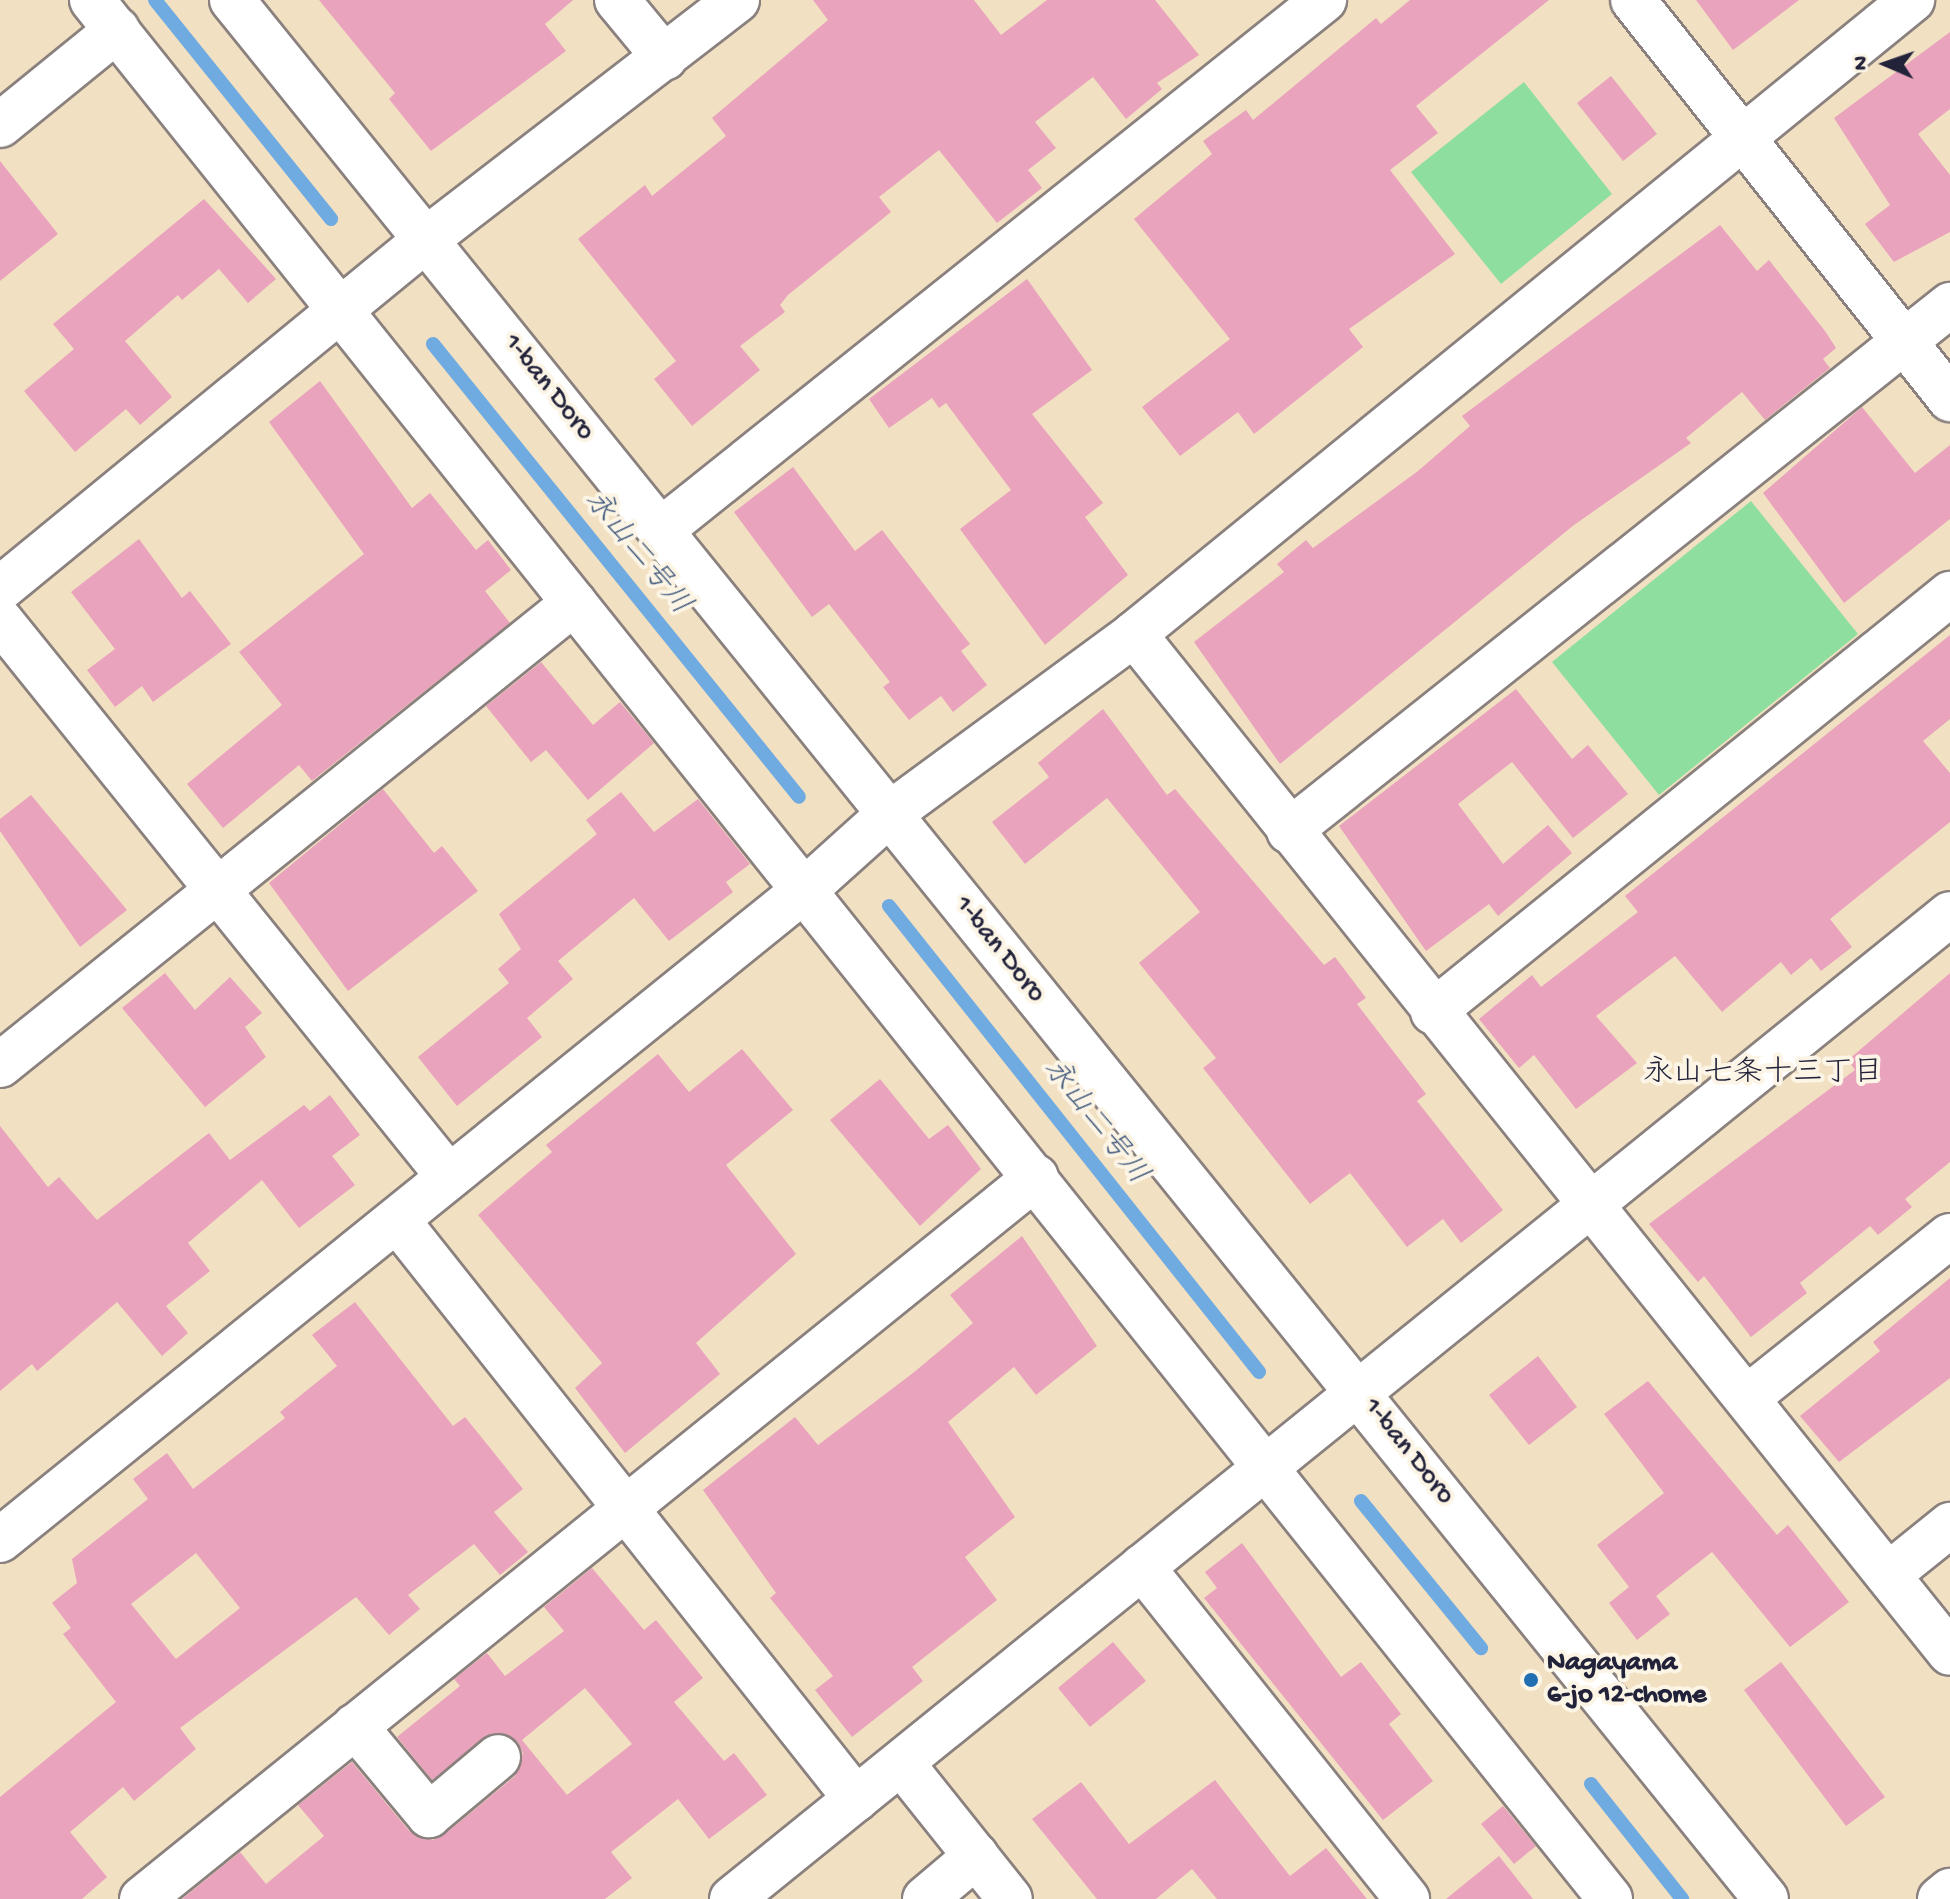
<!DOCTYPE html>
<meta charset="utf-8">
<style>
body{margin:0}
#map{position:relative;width:1950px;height:1899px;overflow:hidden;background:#f2e0c2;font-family:"Gochi Hand","Klee One",sans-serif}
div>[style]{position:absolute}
.green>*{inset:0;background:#8edf9f}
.stream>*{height:14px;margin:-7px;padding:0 7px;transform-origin:7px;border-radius:7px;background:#6fabe0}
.building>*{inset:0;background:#e9a3bd}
.roads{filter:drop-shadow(2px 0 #8a817e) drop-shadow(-2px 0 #8a817e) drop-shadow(0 2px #8a817e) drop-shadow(0 -2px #8a817e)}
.minor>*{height:44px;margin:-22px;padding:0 22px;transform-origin:22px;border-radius:22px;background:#fff}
.dots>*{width:22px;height:22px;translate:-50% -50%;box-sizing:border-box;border:4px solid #fcf5e5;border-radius:50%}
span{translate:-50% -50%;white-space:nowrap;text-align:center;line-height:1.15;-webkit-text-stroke:8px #fcf5e5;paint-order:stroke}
.street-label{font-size:28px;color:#22223b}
.poi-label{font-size:28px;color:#22223b;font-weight:700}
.left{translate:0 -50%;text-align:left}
.water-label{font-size:30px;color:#41597d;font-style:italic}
.neighbourhood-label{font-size:30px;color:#22223b}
.north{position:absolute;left:1846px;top:24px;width:80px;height:80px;-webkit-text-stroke:6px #fcf5e5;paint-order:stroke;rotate:272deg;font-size:22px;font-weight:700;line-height:32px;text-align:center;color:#22223b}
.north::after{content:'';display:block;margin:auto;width:28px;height:36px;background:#22223b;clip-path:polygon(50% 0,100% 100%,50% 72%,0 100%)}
</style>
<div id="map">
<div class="green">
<div style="clip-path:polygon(1524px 82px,1612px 194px,1501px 284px,1411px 172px)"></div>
<div style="clip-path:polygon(1751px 501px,1858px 634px,1659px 795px,1552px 662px)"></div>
</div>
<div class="stream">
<div style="left:155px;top:0;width:281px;rotate:51.2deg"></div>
<div style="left:433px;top:344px;width:582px;rotate:51.06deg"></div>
<div style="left:889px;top:906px;width:595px;rotate:51.55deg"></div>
<div style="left:1361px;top:1501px;width:190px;rotate:50.8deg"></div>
<div style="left:1591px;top:1784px;width:147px;rotate:51.6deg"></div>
</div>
<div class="building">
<div style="clip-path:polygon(319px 0,573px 0,545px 24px,566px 51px,431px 151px,389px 99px,395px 93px)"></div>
<div style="clip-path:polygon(813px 0,974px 0,1001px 35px,1047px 0,1155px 0,1199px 55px,1157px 83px,1162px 89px,1126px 119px,1093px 77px,1035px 122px,1056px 148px,1028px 170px,1042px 188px,997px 223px,939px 150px,879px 197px,891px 212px,788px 295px,780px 305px,785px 312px,740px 346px,760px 370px,692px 426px,654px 379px,676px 361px,578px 239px,645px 185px,652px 196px,726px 136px,712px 118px,828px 20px)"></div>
<div style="clip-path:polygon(1410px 0,1549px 0,1416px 106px,1438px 133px,1390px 170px,1455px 254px,1349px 329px,1363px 347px,1254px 434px,1238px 412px,1180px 456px,1142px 407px,1230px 339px,1134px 219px,1212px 154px,1203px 141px,1246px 110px,1253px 120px,1376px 18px,1381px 24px)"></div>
<div style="clip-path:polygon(1696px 0,1799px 0,1733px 50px)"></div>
<div style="clip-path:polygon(1950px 32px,1950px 109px,1918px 134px,1950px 175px,1950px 232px,1894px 262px,1865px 224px,1890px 205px,1834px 118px)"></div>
<div style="clip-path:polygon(1611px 76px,1657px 134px,1623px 161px,1577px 103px)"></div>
<div style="clip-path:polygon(0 161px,58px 234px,0 281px)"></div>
<div style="clip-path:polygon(204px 199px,276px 279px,248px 303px,219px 269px,182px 300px,178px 295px,125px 341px,172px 397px,140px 425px,126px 409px,75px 452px,24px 391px,74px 349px,53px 324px)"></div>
<div style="clip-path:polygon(1720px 225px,1757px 271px,1769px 260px,1825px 331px,1836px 348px,1823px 359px,1830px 368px,1765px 420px,1742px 392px,1686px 438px,1691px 443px,1574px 525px,1280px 764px,1194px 642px,1284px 572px,1277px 564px,1306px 540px,1313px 548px,1418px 471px,1470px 426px,1462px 416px)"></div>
<div style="clip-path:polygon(1027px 279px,1092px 370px,1032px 414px,1103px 503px,1085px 517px,1128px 575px,1045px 645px,960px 529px,1011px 490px,946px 403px,939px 408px,932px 398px,889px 428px,869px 399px)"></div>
<div style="clip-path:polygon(320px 381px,412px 508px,430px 493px,476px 550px,488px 540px,511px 570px,485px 591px,510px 623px,312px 781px,299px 765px,223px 828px,187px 784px,282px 705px,239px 652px,364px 554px,269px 422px)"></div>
<div style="clip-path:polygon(1862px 407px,1915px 473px,1950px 445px,1950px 519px,1844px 603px,1763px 493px)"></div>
<div style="clip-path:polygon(793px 467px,855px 551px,882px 530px,970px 644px,961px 651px,987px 685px,953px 712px,941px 696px,909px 720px,883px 687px,890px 682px,829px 604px,812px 617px,734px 512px)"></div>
<div style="clip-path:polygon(139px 539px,182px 598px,190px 591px,231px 644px,153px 702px,142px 686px,115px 707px,87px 670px,115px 649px,71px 592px)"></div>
<div style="clip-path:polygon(1950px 635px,1950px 719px,1923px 741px,1950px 773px,1950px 822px,1830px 919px,1852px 947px,1821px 971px,1811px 958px,1791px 975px,1781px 962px,1722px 1012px,1675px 956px,1596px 1016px,1637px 1063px,1576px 1109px,1534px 1055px,1519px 1068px,1479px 1019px,1532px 975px,1541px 987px,1638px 912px,1625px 896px)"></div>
<div style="clip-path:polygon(541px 662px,593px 725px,620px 702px,654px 743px,588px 800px,546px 750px,531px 762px,486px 706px)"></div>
<div style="clip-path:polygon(1516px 689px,1572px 759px,1588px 745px,1628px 794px,1573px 838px,1512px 762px,1458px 804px,1503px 864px,1548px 825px,1572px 853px,1498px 916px,1489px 904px,1426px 951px,1339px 826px)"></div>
<div style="clip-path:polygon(1103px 709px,1167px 795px,1175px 789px,1324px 965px,1335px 957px,1366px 998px,1357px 1004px,1426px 1094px,1417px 1101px,1503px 1210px,1461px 1243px,1443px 1219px,1407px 1247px,1350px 1173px,1310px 1204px,1203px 1068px,1216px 1058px,1139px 963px,1200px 912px,1107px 798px,1025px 864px,992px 822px,1049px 777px,1038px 763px)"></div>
<div style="clip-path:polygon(383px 789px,434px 853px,442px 846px,478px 891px,348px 991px,269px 883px)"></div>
<div style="clip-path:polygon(621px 792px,654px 832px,698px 799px,750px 864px,726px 882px,733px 892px,669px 941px,634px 898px,558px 961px,573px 979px,527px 1018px,542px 1037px,457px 1106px,418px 1057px,509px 983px,498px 969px,521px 949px,499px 914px,597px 834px,586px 820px)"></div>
<div style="clip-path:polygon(31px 795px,127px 910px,80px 947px,0 831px,0 819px)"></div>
<div style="clip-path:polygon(165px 973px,195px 1010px,230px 977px,262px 1013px,245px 1027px,266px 1057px,205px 1107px,122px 1008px)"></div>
<div style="clip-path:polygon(1950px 973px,1950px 1162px,1905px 1199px,1912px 1207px,1878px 1235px,1870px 1226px,1800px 1283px,1807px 1293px,1751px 1337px,1704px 1276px,1698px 1282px,1649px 1224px,1855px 1070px,1848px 1060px)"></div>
<div style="clip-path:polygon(742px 1049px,793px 1110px,726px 1165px,796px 1254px,696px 1343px,720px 1374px,625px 1453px,575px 1388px,602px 1363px,478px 1215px,552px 1152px,546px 1145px,658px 1054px,689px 1092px)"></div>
<div style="clip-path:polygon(880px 1079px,929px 1139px,948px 1125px,981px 1169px,920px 1226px,830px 1120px)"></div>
<div style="clip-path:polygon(330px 1095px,360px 1135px,332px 1156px,355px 1185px,299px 1228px,262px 1180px,188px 1243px,210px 1271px,166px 1306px,188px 1333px,162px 1356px,117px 1302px,37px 1371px,32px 1364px,0 1391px,0 1126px,48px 1187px,59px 1177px,97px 1220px,209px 1133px,230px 1160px,304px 1105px,310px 1111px)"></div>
<div style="clip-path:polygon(1022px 1236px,1097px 1346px,1036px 1395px,1014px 1367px,948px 1422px,1015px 1517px,965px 1557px,997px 1600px,912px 1667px,923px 1681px,852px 1737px,815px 1690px,833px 1676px,770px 1598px,776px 1593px,703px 1490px,795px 1417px,818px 1445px,913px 1373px,973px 1323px,950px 1295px)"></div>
<div style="clip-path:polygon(1950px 1278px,1950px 1378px,1839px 1462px,1800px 1416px,1880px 1351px,1873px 1342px)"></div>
<div style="clip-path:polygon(evenodd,355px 1302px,453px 1426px,465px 1417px,523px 1489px,494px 1512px,528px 1552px,500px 1575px,474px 1544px,408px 1595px,420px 1609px,389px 1635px,356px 1597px,180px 1728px,196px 1749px,134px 1801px,123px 1787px,70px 1832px,107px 1877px,82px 1899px,0 1899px,0 1797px,116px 1702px,63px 1634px,71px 1628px,52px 1603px,77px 1583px,72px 1559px,148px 1499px,133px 1479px,167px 1453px,193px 1489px,285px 1418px,280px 1412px,337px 1366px,312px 1335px,355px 1302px,196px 1553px,240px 1608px,176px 1659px,131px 1604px,196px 1553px)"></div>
<div style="clip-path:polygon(1538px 1356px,1577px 1407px,1529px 1445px,1489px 1395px)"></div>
<div style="clip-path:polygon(1648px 1381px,1777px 1535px,1788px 1525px,1849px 1602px,1790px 1647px,1712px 1552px,1656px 1596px,1670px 1614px,1637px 1640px,1609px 1603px,1629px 1587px,1597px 1545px,1664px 1493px,1604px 1414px)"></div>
<div style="clip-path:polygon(1242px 1543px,1341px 1677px,1361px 1662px,1401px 1714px,1389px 1724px,1433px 1781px,1383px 1820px,1204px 1598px,1217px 1588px,1205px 1572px)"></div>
<div style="clip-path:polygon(evenodd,592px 1568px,644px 1630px,656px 1620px,703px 1678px,674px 1702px,724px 1761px,734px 1753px,767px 1795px,709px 1839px,678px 1799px,611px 1852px,632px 1878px,605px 1899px,182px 1899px,240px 1852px,266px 1884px,324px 1836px,298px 1805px,352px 1762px,410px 1832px,433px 1840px,445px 1834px,515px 1776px,523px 1753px,518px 1742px,493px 1733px,432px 1780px,397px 1737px,460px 1686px,454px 1679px,487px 1653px,505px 1676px,564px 1631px,544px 1607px,592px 1568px,585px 1688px,632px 1744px,567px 1795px,522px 1740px,585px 1688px)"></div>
<div style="clip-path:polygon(1113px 1642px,1146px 1681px,1090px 1727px,1058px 1688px)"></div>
<div style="clip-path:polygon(1781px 1662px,1885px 1797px,1846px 1826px,1744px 1690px)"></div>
<div style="clip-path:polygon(1215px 1780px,1290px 1876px,1326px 1848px,1367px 1899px,1217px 1899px,1192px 1869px,1156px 1899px,1097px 1899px,1032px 1819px,1081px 1782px,1129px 1844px)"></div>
<div style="clip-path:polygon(1503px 1806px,1536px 1846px,1514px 1864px,1481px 1824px)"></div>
<div style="clip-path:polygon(1499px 1856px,1533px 1899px,1446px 1899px)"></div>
</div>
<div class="roads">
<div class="minor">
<div style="left:92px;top:0;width:2431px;rotate:51.36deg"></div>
<div style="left:232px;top:0;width:2441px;rotate:51.07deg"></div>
<div style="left:617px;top:0;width:75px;rotate:50.4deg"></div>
<div style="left:1633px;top:0;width:510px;rotate:51.53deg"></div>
<div style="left:0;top:125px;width:151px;rotate:-39.1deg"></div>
<div style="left:661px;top:530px;width:849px;rotate:-38.64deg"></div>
<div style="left:0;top:589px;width:554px;rotate:-39.35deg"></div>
<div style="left:428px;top:238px;width:390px;rotate:-37.6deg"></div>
<div style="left:0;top:620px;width:715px;rotate:51.13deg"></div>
<div style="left:1134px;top:634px;width:1305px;rotate:51.31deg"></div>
<div style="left:1289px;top:831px;width:845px;rotate:-38.51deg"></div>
<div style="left:1433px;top:1012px;width:665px;rotate:-38.96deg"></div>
<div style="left:0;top:1065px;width:737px;rotate:-38.83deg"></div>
<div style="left:397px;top:1220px;width:739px;rotate:51.59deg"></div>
<div style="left:1748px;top:1397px;width:258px;rotate:-38.6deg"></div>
<div style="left:0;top:1540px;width:1037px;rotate:-38.94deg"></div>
<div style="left:807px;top:888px;width:109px;rotate:-42deg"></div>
<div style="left:888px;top:815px;width:305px;rotate:-36.3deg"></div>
<div style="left:1134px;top:634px;width:1004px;rotate:-39.18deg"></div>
<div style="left:1142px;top:1567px;width:425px;rotate:51.4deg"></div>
<div style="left:1888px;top:1575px;width:80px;rotate:-38.9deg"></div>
<div style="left:355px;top:1726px;width:116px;rotate:50.3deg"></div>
<div style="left:429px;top:1815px;width:90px;rotate:-40deg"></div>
<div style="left:903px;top:1765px;width:171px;rotate:51.4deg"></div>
<div style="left:142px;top:1899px;width:1149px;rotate:-38.92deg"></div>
<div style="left:732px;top:1899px;width:1566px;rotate:-38.96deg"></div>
<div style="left:925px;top:1899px;width:67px;rotate:-40.1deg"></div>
<div style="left:1940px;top:1899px;width:13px;rotate:-39deg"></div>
</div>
</div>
<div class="dots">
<div style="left:1531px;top:1680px;background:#1f6fb2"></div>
</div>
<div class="street-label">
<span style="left:548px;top:388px;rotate:51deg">1-ban Doro</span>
<span style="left:999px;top:950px;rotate:51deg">1-ban Doro</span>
<span style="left:1408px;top:1452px;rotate:51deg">1-ban Doro</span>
</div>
<div class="poi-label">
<span class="left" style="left:1547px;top:1680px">Nagayama<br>6-jo 12-chome</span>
</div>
<div class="water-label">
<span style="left:636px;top:554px;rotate:51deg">永山二号川</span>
<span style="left:1094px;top:1123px;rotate:52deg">永山二号川</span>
</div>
<div class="neighbourhood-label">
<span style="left:1763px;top:1075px">永山七条十三丁目</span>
</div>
<div class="north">N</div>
</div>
